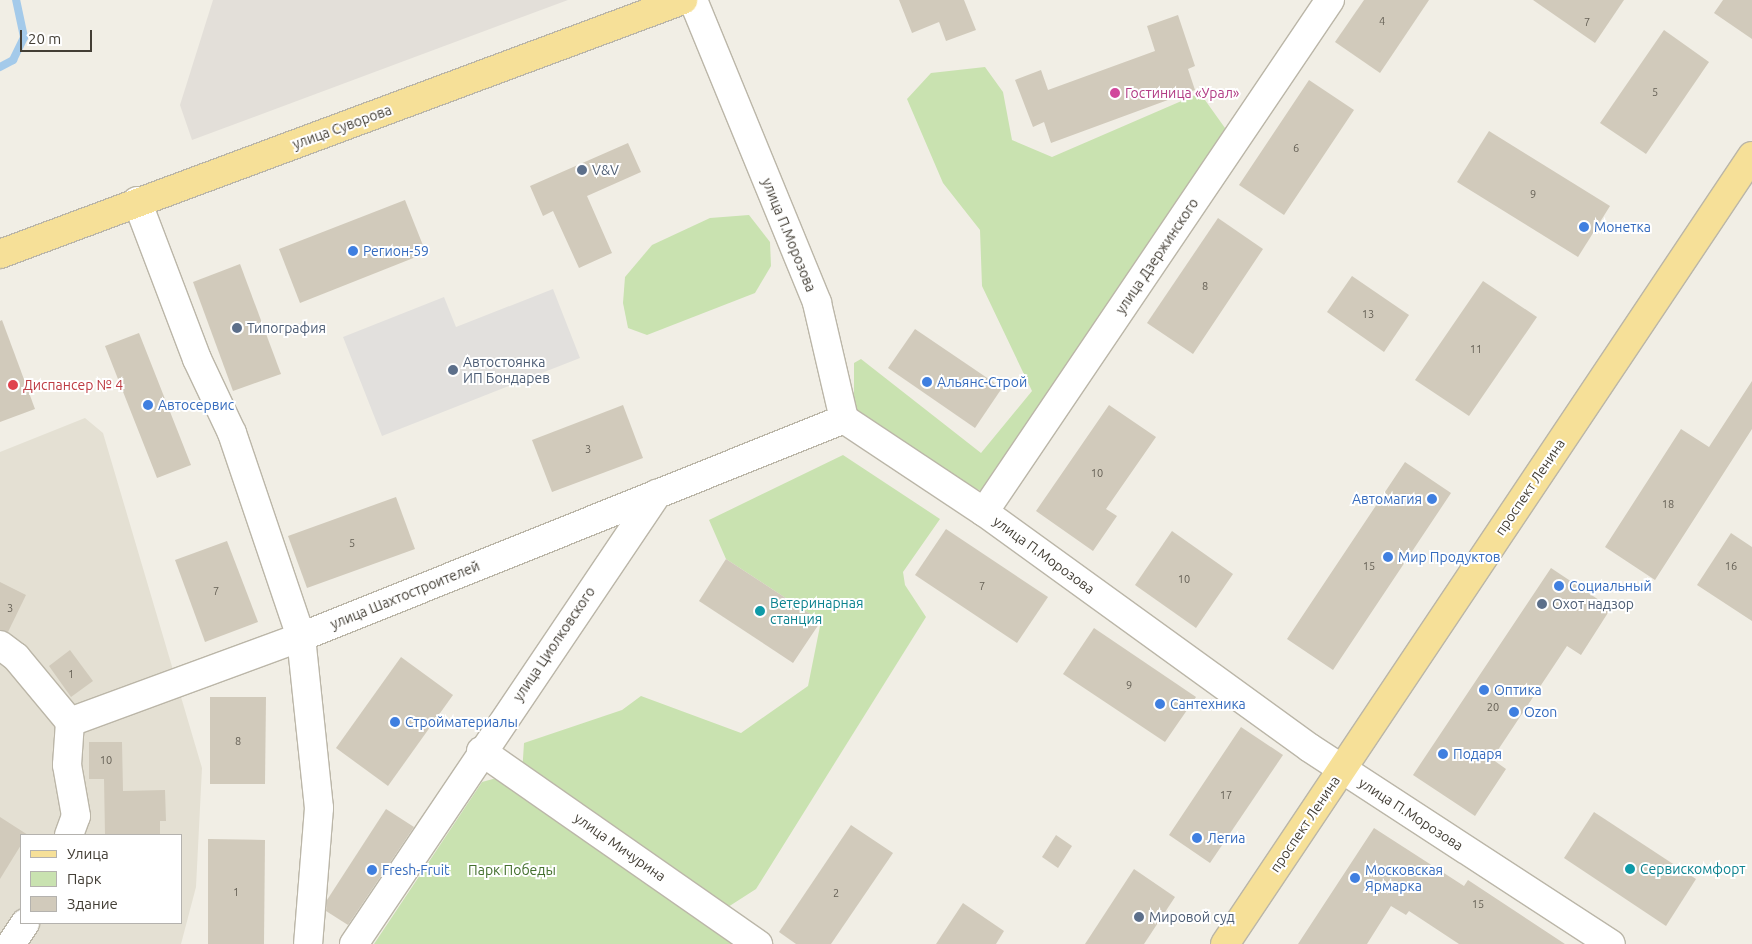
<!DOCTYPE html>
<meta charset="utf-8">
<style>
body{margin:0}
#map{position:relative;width:1752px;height:944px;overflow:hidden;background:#f1eee5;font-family:Ubuntu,sans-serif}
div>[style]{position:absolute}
.residential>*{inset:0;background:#e4e0d3}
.industrial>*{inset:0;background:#e3dfd9}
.green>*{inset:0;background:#c9e2b0}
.parking>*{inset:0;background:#e2e0dd}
.stream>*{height:8px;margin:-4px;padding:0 4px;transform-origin:4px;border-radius:4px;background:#a4caea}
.building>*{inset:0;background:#d1cabb}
.roads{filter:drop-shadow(1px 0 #bbb6a8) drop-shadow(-1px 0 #bbb6a8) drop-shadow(0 1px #bbb6a8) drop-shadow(0 -1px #bbb6a8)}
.minor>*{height:28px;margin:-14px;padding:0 14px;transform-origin:14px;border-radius:14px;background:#fff}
.major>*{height:28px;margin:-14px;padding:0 14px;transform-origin:14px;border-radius:14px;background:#f6e098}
.dots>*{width:14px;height:14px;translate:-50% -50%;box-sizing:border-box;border:2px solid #fff;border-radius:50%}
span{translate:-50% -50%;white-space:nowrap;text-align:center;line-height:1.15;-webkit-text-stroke:4px #fff;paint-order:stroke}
.number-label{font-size:11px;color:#666156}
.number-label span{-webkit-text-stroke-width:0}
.hotel-label{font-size:14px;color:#b23c85}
.left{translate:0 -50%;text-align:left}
.street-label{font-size:14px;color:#433e35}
.service-label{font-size:14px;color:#4e5e75}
.shop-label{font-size:14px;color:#366cbe}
.right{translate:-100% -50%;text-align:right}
.health-label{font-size:14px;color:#be3a42}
.culture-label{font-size:14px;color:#0d838f}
.park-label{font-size:14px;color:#436f2d}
.legend{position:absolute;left:20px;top:834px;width:162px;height:90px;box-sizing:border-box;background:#fff;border:1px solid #b4b2ae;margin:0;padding:6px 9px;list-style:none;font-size:15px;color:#433e35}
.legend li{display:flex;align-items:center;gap:10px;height:25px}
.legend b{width:25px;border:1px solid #b4b2ae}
.scale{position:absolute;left:20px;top:30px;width:72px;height:22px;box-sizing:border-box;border:2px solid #433e35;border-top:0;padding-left:6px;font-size:15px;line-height:18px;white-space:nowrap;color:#433e35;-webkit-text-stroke:4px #fff;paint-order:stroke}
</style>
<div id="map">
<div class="residential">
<div style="clip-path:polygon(evenodd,85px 418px,103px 433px,202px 768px,196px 887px,181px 944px,0 944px,0 452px,85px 418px,21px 835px,181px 835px,181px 923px,21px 923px,21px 835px)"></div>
</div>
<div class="industrial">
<div style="clip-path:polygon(213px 0,568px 0,192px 140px,180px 105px)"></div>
</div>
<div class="green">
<div style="clip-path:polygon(985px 67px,1003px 92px,1012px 140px,1052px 157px,1200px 93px,1230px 135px,985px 493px,954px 478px,854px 412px,854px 363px,861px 359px,981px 453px,1032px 391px,982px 286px,980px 230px,943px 183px,907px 99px,931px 73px)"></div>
<div style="clip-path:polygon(749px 215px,770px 242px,771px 266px,755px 293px,647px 335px,628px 328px,623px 303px,625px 277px,652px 245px,710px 218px)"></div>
<div style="clip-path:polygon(843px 455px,940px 519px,903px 572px,905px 585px,926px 617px,756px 889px,728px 907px,522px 774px,524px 743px,622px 710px,641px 696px,741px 733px,808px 686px,821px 621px,726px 559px,709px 520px)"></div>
<div style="clip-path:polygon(500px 777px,752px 944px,374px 944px,482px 782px)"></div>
</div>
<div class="parking">
<div style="clip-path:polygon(553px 289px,580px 358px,382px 436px,343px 337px,444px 297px,456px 327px)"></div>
</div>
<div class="stream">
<div style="left:0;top:67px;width:15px;rotate:-28deg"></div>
<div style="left:13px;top:60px;width:25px;rotate:-64deg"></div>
<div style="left:24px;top:37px;width:38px;rotate:-102deg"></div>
</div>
<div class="building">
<div style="clip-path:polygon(899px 0,964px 0,976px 30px,946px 41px,939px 22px,912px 33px)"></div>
<div style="clip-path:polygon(1364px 0,1429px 0,1380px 73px,1335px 42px)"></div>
<div style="clip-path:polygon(1533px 0,1624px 0,1595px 43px)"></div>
<div style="clip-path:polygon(1723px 0,1752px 0,1752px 39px,1714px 13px)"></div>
<div style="clip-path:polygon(1178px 15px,1195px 66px,1188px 69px,1195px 90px,1051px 143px,1044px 122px,1033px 127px,1015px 80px,1041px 70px,1048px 90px,1155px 51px,1147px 26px)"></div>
<div style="clip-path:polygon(1664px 30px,1709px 62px,1646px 154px,1600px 123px)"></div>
<div style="clip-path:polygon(1309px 80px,1354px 110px,1284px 215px,1239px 185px)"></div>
<div style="clip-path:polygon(1489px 131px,1610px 206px,1578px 257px,1457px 182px)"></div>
<div style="clip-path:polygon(628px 143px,641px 172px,587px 196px,612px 253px,579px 268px,553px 211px,543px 216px,530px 186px)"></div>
<div style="clip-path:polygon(405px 200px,426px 253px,300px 303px,279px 249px)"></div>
<div style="clip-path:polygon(1218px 218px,1263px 249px,1193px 354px,1147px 323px)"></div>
<div style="clip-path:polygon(240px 264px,281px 374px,233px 391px,193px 282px)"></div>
<div style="clip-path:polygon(1352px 276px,1409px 315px,1384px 352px,1327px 312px)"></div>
<div style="clip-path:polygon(1483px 281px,1537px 317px,1469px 416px,1415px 380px)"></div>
<div style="clip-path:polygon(2px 320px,35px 409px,0 422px,0 321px)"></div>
<div style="clip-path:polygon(915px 329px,1002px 388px,975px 428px,888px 368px)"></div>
<div style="clip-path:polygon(139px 333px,191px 465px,157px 478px,105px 346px)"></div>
<div style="clip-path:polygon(1752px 381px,1752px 429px,1655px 580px,1605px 547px,1681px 429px,1709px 447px)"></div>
<div style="clip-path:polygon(623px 405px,643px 458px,552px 492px,532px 440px)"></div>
<div style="clip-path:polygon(1109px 405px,1156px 437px,1106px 509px,1117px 516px,1093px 551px,1036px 511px)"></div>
<div style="clip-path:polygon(1405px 462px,1451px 493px,1333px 670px,1287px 639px)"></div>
<div style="clip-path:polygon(396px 497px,415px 549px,307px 588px,288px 536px)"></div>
<div style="clip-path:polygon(946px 529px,1048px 597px,1017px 643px,915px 575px)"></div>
<div style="clip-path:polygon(1172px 531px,1233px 574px,1196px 628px,1135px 585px)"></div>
<div style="clip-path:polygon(1731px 533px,1752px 547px,1752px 621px,1697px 585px)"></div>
<div style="clip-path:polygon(227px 541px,258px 622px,205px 642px,175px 560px)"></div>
<div style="clip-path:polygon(726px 559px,821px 621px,793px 663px,699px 601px)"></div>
<div style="clip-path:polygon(1551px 568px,1611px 608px,1581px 655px,1567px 646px,1492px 759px,1506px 769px,1475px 816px,1413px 775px)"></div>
<div style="clip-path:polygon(0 582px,26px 595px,8px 632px,0 630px)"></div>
<div style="clip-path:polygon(1094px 628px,1196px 697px,1165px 742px,1063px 674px)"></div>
<div style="clip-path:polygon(70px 650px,93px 681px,71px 697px,49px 666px)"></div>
<div style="clip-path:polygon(401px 657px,453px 695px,388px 786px,336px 748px)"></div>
<div style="clip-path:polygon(210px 697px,266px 697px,265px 784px,210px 784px)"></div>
<div style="clip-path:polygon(1241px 727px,1283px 755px,1210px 863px,1169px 835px)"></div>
<div style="clip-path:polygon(89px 742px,122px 742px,123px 791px,165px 790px,166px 821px,160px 821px,160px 835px,105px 835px,104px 779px,89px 779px)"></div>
<div style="clip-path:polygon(386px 809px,414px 827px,348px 925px,326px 911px,327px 900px)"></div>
<div style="clip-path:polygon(1594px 812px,1696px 879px,1666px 926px,1564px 858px)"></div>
<div style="clip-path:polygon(0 817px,28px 835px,21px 835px,21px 845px,0 879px)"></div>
<div style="clip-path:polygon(851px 825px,893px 853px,831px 944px,796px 944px,779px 932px)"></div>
<div style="clip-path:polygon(1374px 828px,1464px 886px,1468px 880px,1565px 944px,1459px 944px,1409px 911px,1406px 915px,1391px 906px,1367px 944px,1298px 944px)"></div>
<div style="clip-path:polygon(1056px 835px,1072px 846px,1058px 868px,1042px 857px)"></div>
<div style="clip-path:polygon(208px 839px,265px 840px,264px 944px,208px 944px)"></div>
<div style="clip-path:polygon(1134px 869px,1175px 897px,1144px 944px,1085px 944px)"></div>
<div style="clip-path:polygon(963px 903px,1004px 931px,996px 944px,936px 944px)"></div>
</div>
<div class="roads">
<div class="minor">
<div style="left:693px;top:0;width:327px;rotate:67.7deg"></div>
<div style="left:817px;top:303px;width:119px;rotate:76.9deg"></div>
<div style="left:844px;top:419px;width:168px;rotate:33.6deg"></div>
<div style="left:984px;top:512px;width:402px;rotate:35.9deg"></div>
<div style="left:1310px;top:748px;width:359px;rotate:33.1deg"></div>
<div style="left:137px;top:201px;width:169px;rotate:69.2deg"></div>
<div style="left:197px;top:359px;width:82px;rotate:64.7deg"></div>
<div style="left:232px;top:433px;width:215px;rotate:71.3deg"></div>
<div style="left:301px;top:637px;width:172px;rotate:84deg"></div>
<div style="left:319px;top:808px;width:136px;rotate:94.6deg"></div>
<div style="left:984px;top:512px;width:618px;rotate:-55.95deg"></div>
<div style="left:0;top:645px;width:20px;rotate:37deg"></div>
<div style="left:16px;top:657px;width:85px;rotate:50.3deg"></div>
<div style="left:70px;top:722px;width:246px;rotate:-20.2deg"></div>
<div style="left:301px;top:637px;width:585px;rotate:-21.87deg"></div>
<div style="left:481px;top:751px;width:338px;rotate:34.9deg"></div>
<div style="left:69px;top:835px;width:20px;rotate:-70deg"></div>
<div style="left:76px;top:816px;width:52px;rotate:-100deg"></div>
<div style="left:67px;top:765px;width:43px;rotate:-86deg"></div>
<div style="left:11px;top:944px;width:25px;rotate:-56deg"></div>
<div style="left:354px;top:944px;width:543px;rotate:-56.05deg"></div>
</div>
<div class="major">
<div style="left:0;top:254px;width:729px;rotate:-20.4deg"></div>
<div style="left:1225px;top:944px;width:948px;rotate:-56.23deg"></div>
</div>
</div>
<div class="dots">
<div style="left:1115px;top:93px;background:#d1479c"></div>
<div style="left:582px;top:170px;background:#5c6f8a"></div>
<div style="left:1584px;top:227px;background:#3f7fe0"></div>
<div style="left:353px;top:251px;background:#3f7fe0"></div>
<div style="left:237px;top:328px;background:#5c6f8a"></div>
<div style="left:453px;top:370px;background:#5c6f8a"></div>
<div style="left:927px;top:382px;background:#3f7fe0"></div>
<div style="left:13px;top:385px;background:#e0444e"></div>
<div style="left:148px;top:405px;background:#3f7fe0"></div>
<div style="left:1432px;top:499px;background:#3f7fe0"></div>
<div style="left:1388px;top:557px;background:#3f7fe0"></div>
<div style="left:1559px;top:586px;background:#3f7fe0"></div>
<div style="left:1542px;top:604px;background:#5c6f8a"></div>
<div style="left:760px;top:611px;background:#0f9aa8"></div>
<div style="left:1484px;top:690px;background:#3f7fe0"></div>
<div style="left:1160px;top:704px;background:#3f7fe0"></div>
<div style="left:1514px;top:712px;background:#3f7fe0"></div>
<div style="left:395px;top:722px;background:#3f7fe0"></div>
<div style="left:1443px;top:754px;background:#3f7fe0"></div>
<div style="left:1197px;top:838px;background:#3f7fe0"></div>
<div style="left:1630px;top:869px;background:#0f9aa8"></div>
<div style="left:372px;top:870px;background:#3f7fe0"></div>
<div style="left:1355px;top:878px;background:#3f7fe0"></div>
<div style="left:1139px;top:917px;background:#5c6f8a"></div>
</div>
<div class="number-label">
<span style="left:1382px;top:21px">4</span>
<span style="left:1587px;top:22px">7</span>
<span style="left:1655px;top:92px">5</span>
<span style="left:1296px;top:148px">6</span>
<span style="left:1533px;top:194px">9</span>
<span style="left:1205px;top:286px">8</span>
<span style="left:1368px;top:314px">13</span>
<span style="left:1476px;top:349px">11</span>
<span style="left:588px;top:449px">3</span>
<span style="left:1097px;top:473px">10</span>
<span style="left:1668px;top:504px">18</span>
<span style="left:352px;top:543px">5</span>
<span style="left:1369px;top:566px">15</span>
<span style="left:1731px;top:566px">16</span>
<span style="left:1184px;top:579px">10</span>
<span style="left:982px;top:586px">7</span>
<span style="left:216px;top:591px">7</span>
<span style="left:10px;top:608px">3</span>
<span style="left:71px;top:674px">1</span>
<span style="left:1129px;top:685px">9</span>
<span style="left:1493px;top:707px">20</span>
<span style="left:238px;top:741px">8</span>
<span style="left:106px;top:760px">10</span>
<span style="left:1226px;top:795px">17</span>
<span style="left:236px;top:892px">1</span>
<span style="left:836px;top:893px">2</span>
<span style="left:1478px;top:904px">15</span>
</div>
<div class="hotel-label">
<span class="left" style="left:1125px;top:93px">Гостиница «Урал»</span>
</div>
<div class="street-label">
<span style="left:342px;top:127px;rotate:-20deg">улица Суворова</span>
<span style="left:789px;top:235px;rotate:68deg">улица П.Морозова</span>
<span style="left:1157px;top:256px;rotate:-56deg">улица Дзержинского</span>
<span style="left:1530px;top:487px;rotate:-56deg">проспект Ленина</span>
<span style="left:1044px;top:555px;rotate:36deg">улица П.Морозова</span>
<span style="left:405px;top:595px;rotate:-22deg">улица Шахтостроителей</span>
<span style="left:554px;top:644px;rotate:-56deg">улица Циолковского</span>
<span style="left:1411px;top:814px;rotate:33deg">улица П.Морозова</span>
<span style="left:1305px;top:824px;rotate:-56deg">проспект Ленина</span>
<span style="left:620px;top:847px;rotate:35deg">улица Мичурина</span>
</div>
<div class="service-label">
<span class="left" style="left:592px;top:170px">V&amp;V</span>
<span class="left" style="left:247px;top:328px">Типография</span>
<span class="left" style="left:463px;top:370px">Автостоянка<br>ИП Бондарев</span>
<span class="left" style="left:1552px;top:604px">Охот надзор</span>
<span class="left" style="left:1149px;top:917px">Мировой суд</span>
</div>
<div class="shop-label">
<span class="left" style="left:1594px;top:227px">Монетка</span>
<span class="left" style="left:363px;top:251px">Регион-59</span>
<span class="left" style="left:937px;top:382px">Альянс-Строй</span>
<span class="left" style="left:158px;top:405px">Автосервис</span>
<span class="right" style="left:1422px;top:499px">Автомагия</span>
<span class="left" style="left:1398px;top:557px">Мир Продуктов</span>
<span class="left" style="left:1569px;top:586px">Социальный</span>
<span class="left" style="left:1494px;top:690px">Оптика</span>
<span class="left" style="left:1170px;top:704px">Сантехника</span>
<span class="left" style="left:1524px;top:712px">Ozon</span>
<span class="left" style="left:405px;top:722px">Стройматериалы</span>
<span class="left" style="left:1453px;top:754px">Подаря</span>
<span class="left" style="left:1207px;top:838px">Легиа</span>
<span class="left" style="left:382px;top:870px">Fresh-Fruit</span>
<span class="left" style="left:1365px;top:878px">Московская<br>Ярмарка</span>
</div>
<div class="health-label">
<span class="left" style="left:23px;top:385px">Диспансер № 4</span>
</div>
<div class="culture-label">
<span class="left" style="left:770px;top:611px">Ветеринарная<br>станция</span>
<span class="left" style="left:1640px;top:869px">Сервискомфорт</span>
</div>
<div class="park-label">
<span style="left:512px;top:870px">Парк Победы</span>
</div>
<ul class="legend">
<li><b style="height:6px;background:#f6e098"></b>Улица</li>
<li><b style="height:14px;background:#c9e2b0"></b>Парк</li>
<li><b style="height:14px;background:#d1cabb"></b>Здание</li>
</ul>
<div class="scale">20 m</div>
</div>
